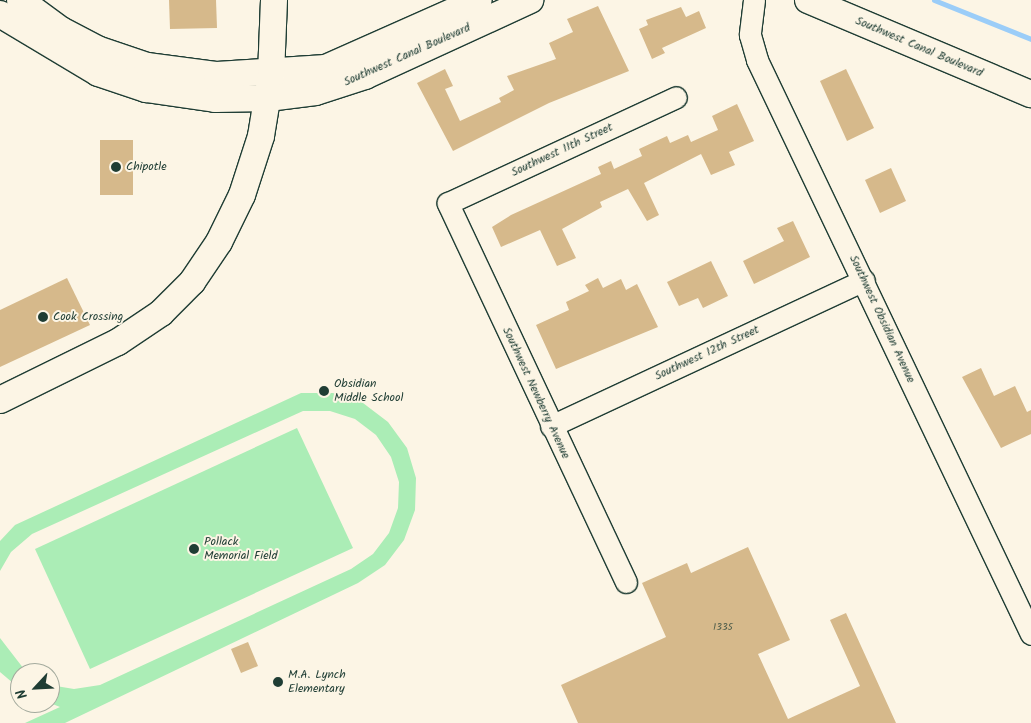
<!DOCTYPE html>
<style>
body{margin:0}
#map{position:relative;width:1031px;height:723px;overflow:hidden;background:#fcf5e5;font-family:Kalam,sans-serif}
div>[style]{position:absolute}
.green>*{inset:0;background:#abedb6}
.stream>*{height:5px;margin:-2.5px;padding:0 2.5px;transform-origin:2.5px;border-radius:2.5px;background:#9bcdf8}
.building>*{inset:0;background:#d6b98b}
.roads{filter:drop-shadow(1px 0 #1f3d34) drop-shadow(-1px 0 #1f3d34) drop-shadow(0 1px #1f3d34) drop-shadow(0 -1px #1f3d34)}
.minor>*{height:21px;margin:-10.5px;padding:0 10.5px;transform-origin:10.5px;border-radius:10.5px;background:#fcf5e5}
.major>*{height:26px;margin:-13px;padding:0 13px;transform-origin:13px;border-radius:13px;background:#fcf5e5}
.dots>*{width:14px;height:14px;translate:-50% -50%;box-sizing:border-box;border:2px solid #fcf5e5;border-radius:50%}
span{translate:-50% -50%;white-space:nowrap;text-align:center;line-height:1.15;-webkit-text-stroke:4px #fcf5e5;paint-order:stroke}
.number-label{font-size:10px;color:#4d5c4a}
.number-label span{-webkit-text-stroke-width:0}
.street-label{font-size:12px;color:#1f3d34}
.poi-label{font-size:12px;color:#1f3d34}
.left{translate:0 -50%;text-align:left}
.north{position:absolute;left:10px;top:663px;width:50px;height:50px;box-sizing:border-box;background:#fcf5e5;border:1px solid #a4ab9e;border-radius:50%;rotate:245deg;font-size:14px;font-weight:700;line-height:20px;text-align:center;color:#1f3d34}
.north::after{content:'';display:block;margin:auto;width:18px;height:22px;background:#1f3d34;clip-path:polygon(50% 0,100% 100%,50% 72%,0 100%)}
</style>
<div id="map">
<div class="green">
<div style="clip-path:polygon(301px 393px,333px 393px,363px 403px,388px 422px,407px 448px,416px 478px,415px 510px,404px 540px,385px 565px,358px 583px,65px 723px,25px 723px,60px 707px,50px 703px,50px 685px,74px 689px,100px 685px,351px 569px,373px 554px,389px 533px,398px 508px,399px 482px,391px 457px,376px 435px,355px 419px,330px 411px,303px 411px,32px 534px,11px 552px,0 571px,0 541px,15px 525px)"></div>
<div style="clip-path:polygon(297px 428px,353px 548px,90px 669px,35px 549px)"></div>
<div style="clip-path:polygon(0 638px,27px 673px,20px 673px,20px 689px,0 672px)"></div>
</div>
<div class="stream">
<div style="left:934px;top:0;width:105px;rotate:21.9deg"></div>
</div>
<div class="building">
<div style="clip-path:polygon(169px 0,216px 0,217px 28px,170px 29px)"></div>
<div style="clip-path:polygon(598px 6px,629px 71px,549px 103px,453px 151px,417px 83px,445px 69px,453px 86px,445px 89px,460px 121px,501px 102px,499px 98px,514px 90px,507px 76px,556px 59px,549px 43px,573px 32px,567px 19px)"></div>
<div style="clip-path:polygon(681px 7px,686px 17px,699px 11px,706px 28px,662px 48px,665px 53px,652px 59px,639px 29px,648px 25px,646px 20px)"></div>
<div style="clip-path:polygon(846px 69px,874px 128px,847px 141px,820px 81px)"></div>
<div style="clip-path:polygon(737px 104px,754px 141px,729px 152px,735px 165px,711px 175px,701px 154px,644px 183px,659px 215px,647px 221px,628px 189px,600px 202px,602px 207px,562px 229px,576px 258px,557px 266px,540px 230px,501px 247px,492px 227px,511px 215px,601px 174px,598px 167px,611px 161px,614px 169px,642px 156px,639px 149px,667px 136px,670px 143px,688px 135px,691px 142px,718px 130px,712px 116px)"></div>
<div style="clip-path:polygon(100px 140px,133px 140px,133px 195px,100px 195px)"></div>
<div style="clip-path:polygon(891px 168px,906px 201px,880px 213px,865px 180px)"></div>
<div style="clip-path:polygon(793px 221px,810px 257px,754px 284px,743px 261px,784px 241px,777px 228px)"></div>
<div style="clip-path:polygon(711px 261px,728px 296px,703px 308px,698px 298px,679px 306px,667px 282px)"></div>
<div style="clip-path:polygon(67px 278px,90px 325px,0 367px,0 310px)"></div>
<div style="clip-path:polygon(598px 278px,603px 288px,621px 279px,626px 290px,637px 284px,658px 327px,556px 369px,536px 325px,569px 310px,566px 302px,589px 291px,585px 285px)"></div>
<div style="clip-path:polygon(981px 368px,994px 396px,1015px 386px,1027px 412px,1031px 410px,1031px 434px,1001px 448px,962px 377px)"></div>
<div style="clip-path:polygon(748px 547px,790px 640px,758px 654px,788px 719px,860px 686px,830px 620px,846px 613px,896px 723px,578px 723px,561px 685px,666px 637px,642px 583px,687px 563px,691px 573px)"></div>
<div style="clip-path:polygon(248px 642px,258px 666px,241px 673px,231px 649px)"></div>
</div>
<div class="roads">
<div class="minor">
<div style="left:754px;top:0;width:35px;rotate:97deg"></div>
<div style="left:750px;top:35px;width:26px;rotate:74deg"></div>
<div style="left:757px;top:60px;width:636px;rotate:64.48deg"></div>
<div style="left:551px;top:426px;width:345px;rotate:-25deg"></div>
<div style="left:626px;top:582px;width:419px;rotate:-115.2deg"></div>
<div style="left:448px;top:203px;width:251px;rotate:-24.9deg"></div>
</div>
<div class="major">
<div style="left:20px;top:0;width:51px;rotate:36.2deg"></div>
<div style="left:61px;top:30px;width:41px;rotate:27.8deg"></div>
<div style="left:97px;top:49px;width:53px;rotate:18.8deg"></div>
<div style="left:147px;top:66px;width:71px;rotate:7.3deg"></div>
<div style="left:217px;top:75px;width:109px;rotate:-3.7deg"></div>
<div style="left:326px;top:68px;width:167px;rotate:-24deg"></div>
<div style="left:808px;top:0;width:242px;rotate:22.9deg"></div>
<div style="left:0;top:14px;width:114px;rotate:31deg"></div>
<div style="left:98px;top:73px;width:51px;rotate:18.4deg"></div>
<div style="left:146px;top:89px;width:70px;rotate:8.2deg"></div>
<div style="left:215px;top:99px;width:53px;rotate:-1.1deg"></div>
<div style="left:268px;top:98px;width:48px;rotate:-7.1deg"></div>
<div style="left:316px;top:92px;width:52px;rotate:-18.1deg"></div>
<div style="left:365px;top:76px;width:182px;rotate:-24.7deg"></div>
<div style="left:0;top:400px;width:131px;rotate:-26.2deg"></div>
<div style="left:118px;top:342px;width:52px;rotate:-34deg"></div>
<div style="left:161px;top:313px;width:44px;rotate:-45deg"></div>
<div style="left:192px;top:282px;width:48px;rotate:-56deg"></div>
<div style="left:219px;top:242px;width:52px;rotate:-63.9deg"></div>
<div style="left:242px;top:195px;width:62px;rotate:-72.1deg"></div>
<div style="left:261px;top:136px;width:62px;rotate:-80.7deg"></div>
<div style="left:271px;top:75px;width:75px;rotate:-87.7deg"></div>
</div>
</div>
<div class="dots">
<div style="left:116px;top:167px;background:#1f3d34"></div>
<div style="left:43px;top:317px;background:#1f3d34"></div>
<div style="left:324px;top:391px;background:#1f3d34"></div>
<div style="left:194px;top:549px;background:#1f3d34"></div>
<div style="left:278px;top:682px;background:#1f3d34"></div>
</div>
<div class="number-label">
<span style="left:723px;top:628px">1335</span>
</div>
<div class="street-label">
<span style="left:919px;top:47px;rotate:23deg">Southwest Canal Boulevard</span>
<span style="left:407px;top:55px;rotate:-24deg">Southwest Canal Boulevard</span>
<span style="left:562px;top:150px;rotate:-25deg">Southwest 11th Street</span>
<span style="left:882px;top:319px;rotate:65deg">Southwest Obsidian Avenue</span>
<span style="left:707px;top:353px;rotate:-25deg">Southwest 12th Street</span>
<span style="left:536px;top:393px;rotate:65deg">Southwest Newberry Avenue</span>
</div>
<div class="poi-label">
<span class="left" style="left:126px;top:167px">Chipotle</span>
<span class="left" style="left:53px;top:317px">Cook Crossing</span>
<span class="left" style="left:334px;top:391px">Obsidian<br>Middle School</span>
<span class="left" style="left:204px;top:549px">Pollack<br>Memorial Field</span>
<span class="left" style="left:288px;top:682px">M.A. Lynch<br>Elementary</span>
</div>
<div class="north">N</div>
</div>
